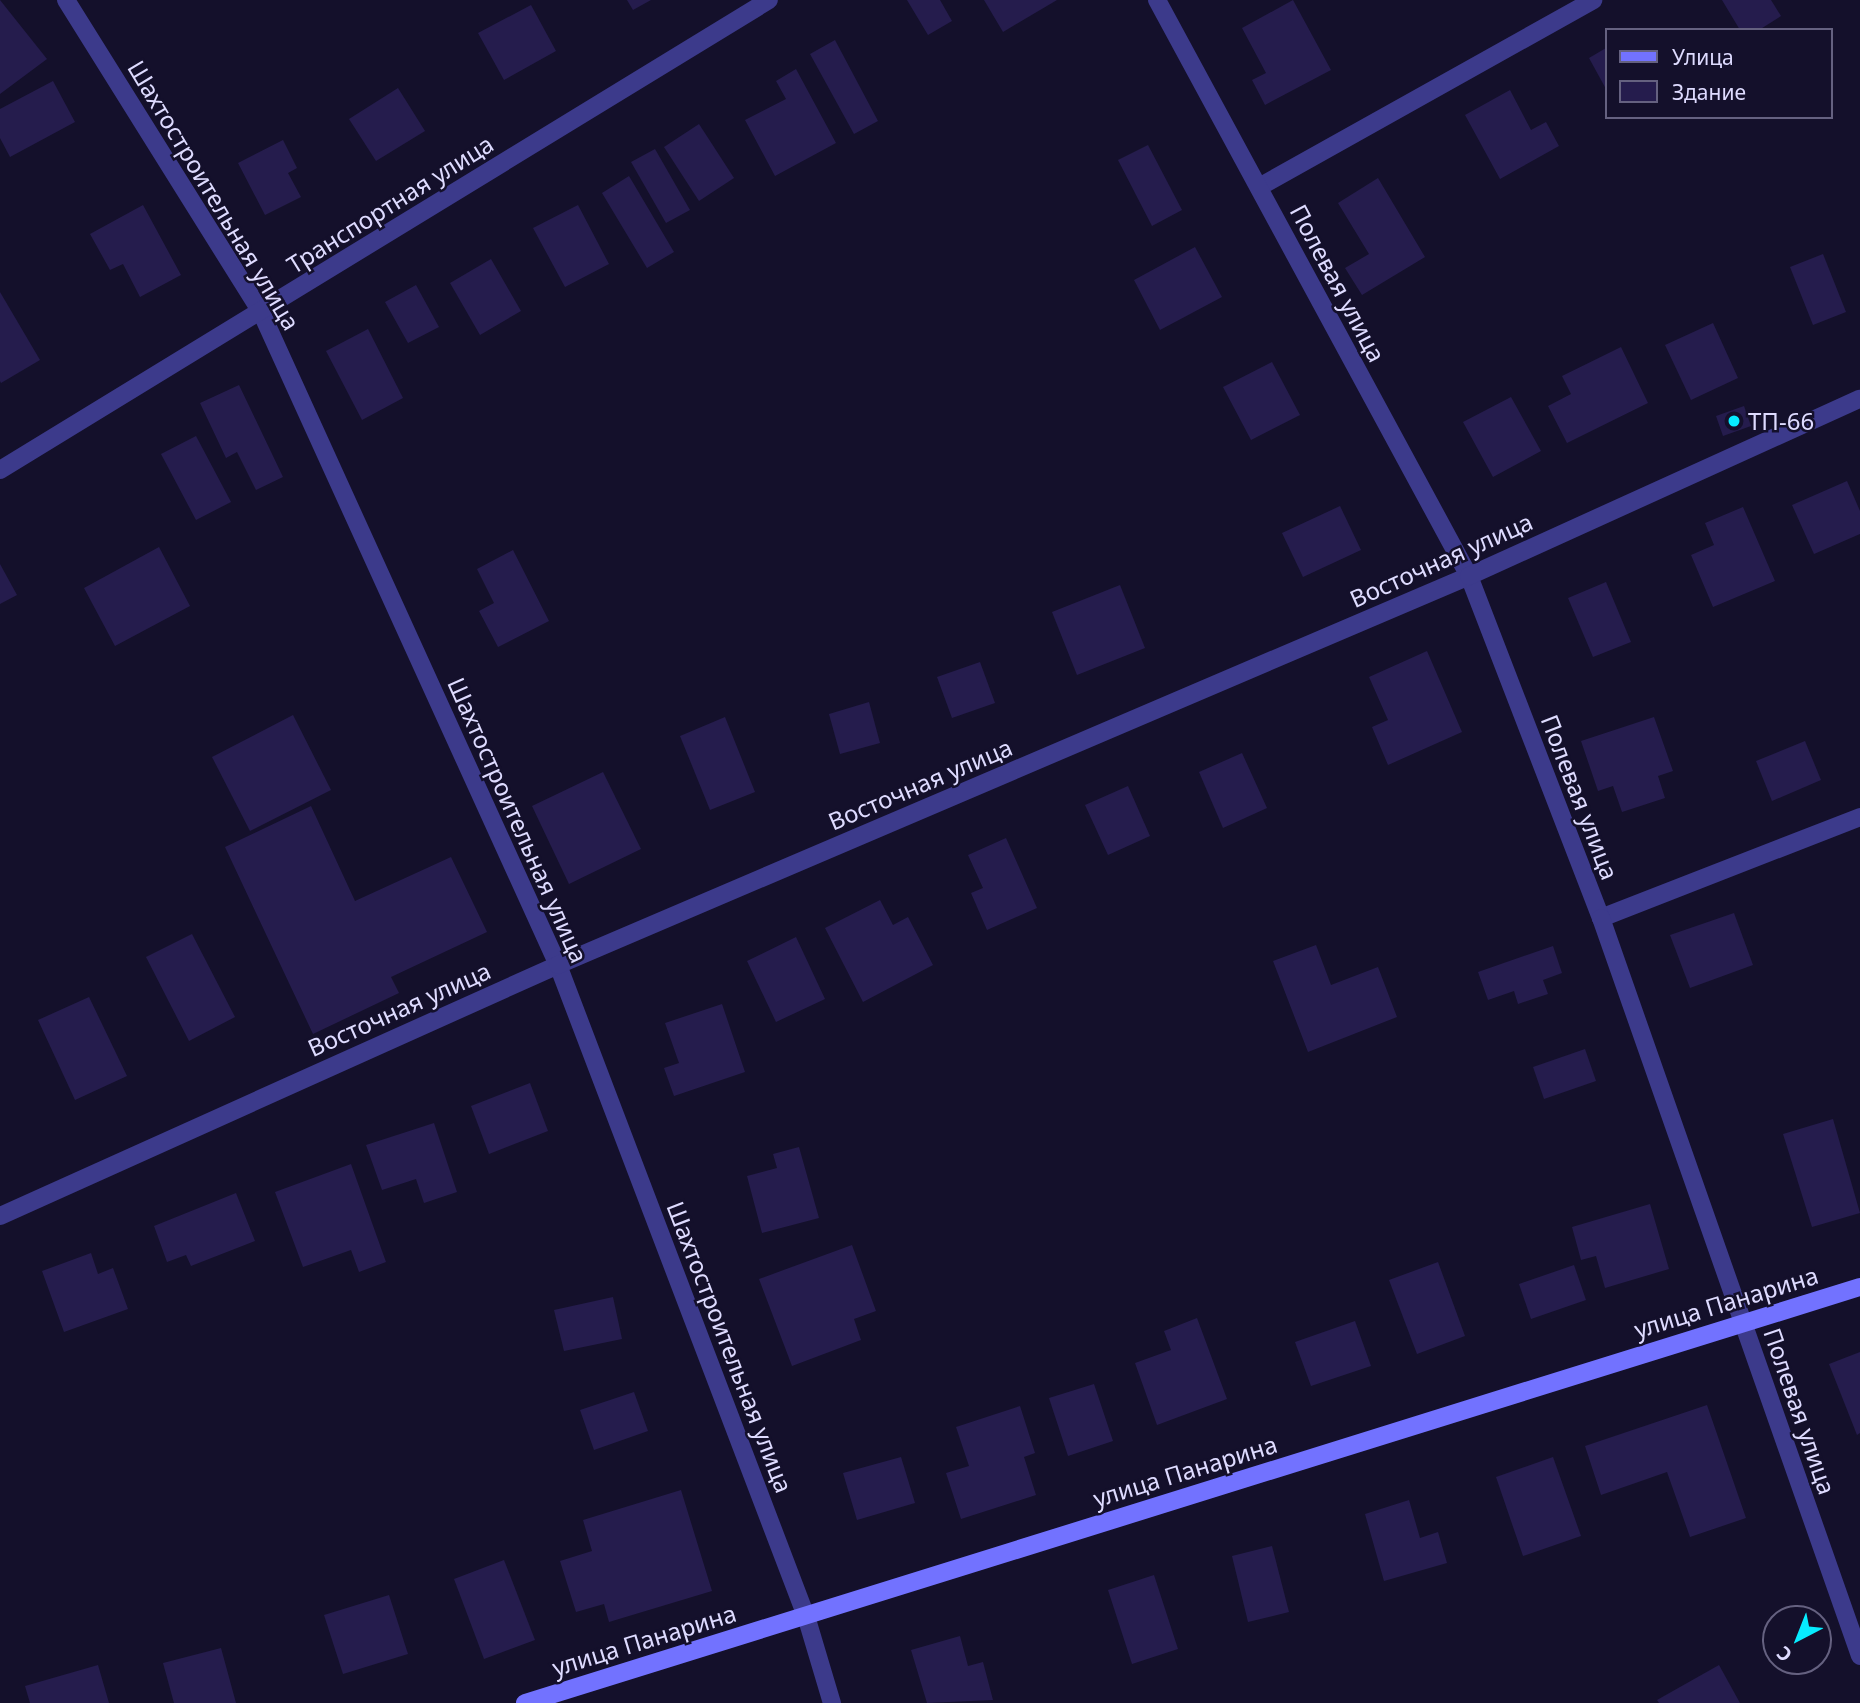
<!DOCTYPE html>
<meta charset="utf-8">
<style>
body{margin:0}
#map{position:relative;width:1860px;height:1703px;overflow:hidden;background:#14102b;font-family:"Noto Sans",sans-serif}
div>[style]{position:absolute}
.building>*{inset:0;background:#251c4d}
.lane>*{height:18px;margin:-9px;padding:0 9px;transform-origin:9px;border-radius:9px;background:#3c3a8b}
.street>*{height:18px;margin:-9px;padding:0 9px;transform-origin:9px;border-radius:9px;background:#3c3a8b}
.secondary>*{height:18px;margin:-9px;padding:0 9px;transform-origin:9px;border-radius:9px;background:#7272ff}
.dots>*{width:19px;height:19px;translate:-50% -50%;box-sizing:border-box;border:4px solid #14102b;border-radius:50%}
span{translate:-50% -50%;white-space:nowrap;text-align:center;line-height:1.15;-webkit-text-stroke:5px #14102b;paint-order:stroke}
.street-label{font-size:24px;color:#dedbff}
.poi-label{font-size:24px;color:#dedbff}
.left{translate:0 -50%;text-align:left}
.legend{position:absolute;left:1605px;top:28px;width:228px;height:91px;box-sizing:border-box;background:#14102b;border:2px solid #656180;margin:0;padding:9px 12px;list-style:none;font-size:21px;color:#dedbff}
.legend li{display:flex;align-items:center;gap:14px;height:35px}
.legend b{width:35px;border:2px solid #656180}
.north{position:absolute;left:1762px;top:1605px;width:70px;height:70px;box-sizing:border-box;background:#14102b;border:2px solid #656180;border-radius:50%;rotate:222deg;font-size:19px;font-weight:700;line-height:28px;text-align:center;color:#dedbff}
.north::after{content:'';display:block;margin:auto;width:24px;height:32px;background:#07ecff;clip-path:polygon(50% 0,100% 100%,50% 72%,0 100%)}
</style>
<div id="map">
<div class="building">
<div style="clip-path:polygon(0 0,47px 59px,0 94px)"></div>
<div style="clip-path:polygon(627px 0,651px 0,633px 10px)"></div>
<div style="clip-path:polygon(907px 0,940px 0,952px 21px,928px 35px)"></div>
<div style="clip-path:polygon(984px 0,1057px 0,1003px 32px)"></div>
<div style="clip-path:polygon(1293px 0,1331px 70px,1265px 105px,1252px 80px,1266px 73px,1242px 28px)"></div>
<div style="clip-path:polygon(1722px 0,1771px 0,1781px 16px,1759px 30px,1740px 30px)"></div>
<div style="clip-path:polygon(531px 5px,556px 51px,504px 80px,478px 33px)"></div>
<div style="clip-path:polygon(835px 40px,878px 121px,854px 134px,810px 54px)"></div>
<div style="clip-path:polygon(1606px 48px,1606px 89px,1589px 58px)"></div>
<div style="clip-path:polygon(796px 69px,836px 143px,775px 176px,745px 120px,786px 99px,776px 81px)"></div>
<div style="clip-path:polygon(53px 81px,75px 122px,10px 157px,0 138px,0 109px)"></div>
<div style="clip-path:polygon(398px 88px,425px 131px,376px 161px,349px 119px)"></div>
<div style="clip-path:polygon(1510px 90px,1531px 130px,1546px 122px,1559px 146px,1500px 179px,1465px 115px)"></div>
<div style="clip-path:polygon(699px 124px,734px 178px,699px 201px,664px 147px)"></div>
<div style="clip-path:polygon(283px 140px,297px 168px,288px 173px,301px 197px,265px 215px,238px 163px)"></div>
<div style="clip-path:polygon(1148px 145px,1182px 210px,1152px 226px,1118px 160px)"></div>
<div style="clip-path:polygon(655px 149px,690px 210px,666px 223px,631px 162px)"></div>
<div style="clip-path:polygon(629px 176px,674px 252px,647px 268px,602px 193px)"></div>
<div style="clip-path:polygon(1378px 178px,1425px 257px,1362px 295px,1345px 268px,1369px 254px,1338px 203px)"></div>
<div style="clip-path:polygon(143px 205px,181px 275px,140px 297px,123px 264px,110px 270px,90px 234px)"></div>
<div style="clip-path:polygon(578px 205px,609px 264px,565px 287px,533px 228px)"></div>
<div style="clip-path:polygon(1195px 247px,1222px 297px,1160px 330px,1134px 280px)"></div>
<div style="clip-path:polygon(1823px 254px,1846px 312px,1813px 325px,1790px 267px)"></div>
<div style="clip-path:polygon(491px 259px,521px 311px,480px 335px,450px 283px)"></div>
<div style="clip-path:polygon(416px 285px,439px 327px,408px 343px,385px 302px)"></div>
<div style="clip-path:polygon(0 292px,40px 360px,1px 383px,0 381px)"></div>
<div style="clip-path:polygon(1713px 323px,1738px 378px,1691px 400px,1665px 345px)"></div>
<div style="clip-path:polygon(368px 329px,403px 398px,362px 420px,326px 351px)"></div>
<div style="clip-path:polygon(1621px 347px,1648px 403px,1567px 443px,1548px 406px,1571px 394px,1562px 376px)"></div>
<div style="clip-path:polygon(1272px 362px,1300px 415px,1251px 440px,1223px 387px)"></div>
<div style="clip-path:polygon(239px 385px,283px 477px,256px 490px,237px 452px,226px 458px,200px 403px)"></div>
<div style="clip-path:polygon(1511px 397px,1541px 451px,1493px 477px,1463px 422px)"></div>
<div style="clip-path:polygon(1744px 406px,1751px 426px,1723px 436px,1716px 416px)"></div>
<div style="clip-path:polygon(196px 436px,231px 502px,196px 520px,161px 454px)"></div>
<div style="clip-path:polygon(1847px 481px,1860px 511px,1860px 534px,1814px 554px,1792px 505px)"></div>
<div style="clip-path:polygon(1340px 506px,1361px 550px,1303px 577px,1282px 533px)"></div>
<div style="clip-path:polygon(1743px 507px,1775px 581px,1713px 607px,1691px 555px,1714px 545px,1705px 523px)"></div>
<div style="clip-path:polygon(159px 547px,190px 606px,115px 646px,84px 588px)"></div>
<div style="clip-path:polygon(513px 550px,549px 621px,498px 647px,479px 611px,494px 603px,477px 569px)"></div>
<div style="clip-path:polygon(0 564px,17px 595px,0 604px)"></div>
<div style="clip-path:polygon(1606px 582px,1631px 642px,1593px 657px,1568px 598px)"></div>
<div style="clip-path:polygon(1120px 585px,1145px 648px,1077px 675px,1052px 612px)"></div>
<div style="clip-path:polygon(1427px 651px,1462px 732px,1388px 765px,1372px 727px,1388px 720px,1369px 677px)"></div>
<div style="clip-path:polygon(980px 662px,995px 703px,952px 718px,937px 677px)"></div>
<div style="clip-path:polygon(869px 702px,880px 743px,840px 754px,829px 714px)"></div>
<div style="clip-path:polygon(293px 715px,331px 790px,250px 831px,212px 757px)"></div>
<div style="clip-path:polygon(725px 717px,755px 792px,710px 810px,680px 736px)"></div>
<div style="clip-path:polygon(1654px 717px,1673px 771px,1658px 776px,1665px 798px,1622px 812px,1613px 786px,1598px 791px,1581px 741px)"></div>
<div style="clip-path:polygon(1805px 741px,1821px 780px,1772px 801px,1756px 761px)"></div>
<div style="clip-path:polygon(1242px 753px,1267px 808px,1223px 828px,1199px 772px)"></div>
<div style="clip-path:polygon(603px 772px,641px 849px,569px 884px,532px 806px)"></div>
<div style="clip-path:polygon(1128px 786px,1150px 836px,1108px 855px,1085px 805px)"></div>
<div style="clip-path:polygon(311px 806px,355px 901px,451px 857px,487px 932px,391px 977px,399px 993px,313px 1034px,225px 847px)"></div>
<div style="clip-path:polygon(1006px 838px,1037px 908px,987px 930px,971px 893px,983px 888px,968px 855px)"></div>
<div style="clip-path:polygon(880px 900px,893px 925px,908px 917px,933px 965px,863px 1002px,825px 928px)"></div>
<div style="clip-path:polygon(1734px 913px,1753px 965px,1690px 988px,1670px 935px)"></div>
<div style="clip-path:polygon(192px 934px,235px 1017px,189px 1041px,146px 957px)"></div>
<div style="clip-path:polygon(796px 937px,825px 999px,776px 1022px,747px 961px)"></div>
<div style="clip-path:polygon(1316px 945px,1331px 985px,1378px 967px,1397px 1017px,1308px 1052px,1273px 961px)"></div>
<div style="clip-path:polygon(1553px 946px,1562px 973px,1543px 980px,1548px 994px,1518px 1004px,1514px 991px,1488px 1000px,1478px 972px)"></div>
<div style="clip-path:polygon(89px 997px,127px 1076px,75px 1100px,38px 1020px)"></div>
<div style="clip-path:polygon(722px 1004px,745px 1072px,674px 1096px,664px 1068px,679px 1063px,665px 1023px)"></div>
<div style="clip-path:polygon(1585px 1049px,1596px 1081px,1544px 1099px,1533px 1067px)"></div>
<div style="clip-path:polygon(530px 1083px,548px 1131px,489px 1154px,471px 1106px)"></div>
<div style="clip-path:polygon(1833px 1119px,1860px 1213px,1812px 1227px,1783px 1134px)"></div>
<div style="clip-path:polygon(434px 1123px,457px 1192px,424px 1203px,416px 1179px,382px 1190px,366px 1145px)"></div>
<div style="clip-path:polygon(799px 1147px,819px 1218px,762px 1233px,747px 1176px,777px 1168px,773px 1154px)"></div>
<div style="clip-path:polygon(351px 1164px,386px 1262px,359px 1272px,351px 1250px,303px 1267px,275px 1192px)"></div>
<div style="clip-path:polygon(236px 1193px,255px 1241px,191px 1266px,186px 1255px,167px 1262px,154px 1226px)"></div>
<div style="clip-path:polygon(1650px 1204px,1669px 1269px,1605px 1288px,1596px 1256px,1581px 1260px,1572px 1227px)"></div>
<div style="clip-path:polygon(852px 1245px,876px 1311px,854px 1319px,861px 1340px,792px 1366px,759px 1279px)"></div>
<div style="clip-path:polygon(91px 1253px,98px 1274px,113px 1268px,128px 1309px,64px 1332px,42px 1271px)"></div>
<div style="clip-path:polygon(1438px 1262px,1465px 1336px,1417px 1354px,1389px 1280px)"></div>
<div style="clip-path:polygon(1574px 1265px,1586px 1300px,1531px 1319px,1519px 1284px)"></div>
<div style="clip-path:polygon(613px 1297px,622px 1339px,564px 1351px,554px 1310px)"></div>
<div style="clip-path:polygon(1197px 1318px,1227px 1399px,1157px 1425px,1135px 1363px,1171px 1350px,1164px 1331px)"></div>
<div style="clip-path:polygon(1355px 1321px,1371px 1366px,1311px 1386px,1295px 1342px)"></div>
<div style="clip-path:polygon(1860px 1352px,1860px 1433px,1857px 1435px,1829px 1364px)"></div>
<div style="clip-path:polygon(1094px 1384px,1113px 1441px,1068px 1456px,1049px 1398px)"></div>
<div style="clip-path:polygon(634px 1392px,648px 1431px,594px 1450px,580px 1410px)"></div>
<div style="clip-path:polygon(1707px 1405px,1746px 1518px,1690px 1537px,1667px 1472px,1601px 1495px,1585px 1446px)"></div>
<div style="clip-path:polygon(1020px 1406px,1035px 1453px,1024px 1457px,1036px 1495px,961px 1519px,946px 1473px,969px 1466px,956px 1427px)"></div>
<div style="clip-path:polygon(901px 1457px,915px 1503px,857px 1520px,843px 1473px)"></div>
<div style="clip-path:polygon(1553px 1457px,1581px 1536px,1523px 1556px,1496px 1477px)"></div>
<div style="clip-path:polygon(681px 1490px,712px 1591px,609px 1622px,604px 1604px,576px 1612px,560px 1561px,592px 1551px,583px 1520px)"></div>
<div style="clip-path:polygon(1409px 1500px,1420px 1538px,1438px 1532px,1447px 1563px,1384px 1581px,1365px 1514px)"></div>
<div style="clip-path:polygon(1272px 1546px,1289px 1612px,1248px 1622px,1232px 1556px)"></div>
<div style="clip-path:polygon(504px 1560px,535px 1640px,484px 1659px,454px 1579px)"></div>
<div style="clip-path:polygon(1154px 1575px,1178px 1649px,1132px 1664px,1108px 1590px)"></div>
<div style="clip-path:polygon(389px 1595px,408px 1654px,343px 1674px,324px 1615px)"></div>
<div style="clip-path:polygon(960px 1636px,968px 1666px,983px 1662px,993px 1700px,927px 1703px,911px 1650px)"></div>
<div style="clip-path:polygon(221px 1648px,236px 1703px,174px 1703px,163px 1663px)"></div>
<div style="clip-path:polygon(98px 1665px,109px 1703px,30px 1703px,25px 1686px)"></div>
<div style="clip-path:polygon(1719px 1665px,1740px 1703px,1659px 1703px,1657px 1700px)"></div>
</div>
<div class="lane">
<div style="left:1259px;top:187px;width:383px;rotate:-29.2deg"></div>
<div style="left:1601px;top:918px;width:278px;rotate:-21.3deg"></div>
</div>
<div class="street">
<div style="left:66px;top:0;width:368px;rotate:58deg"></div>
<div style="left:261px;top:312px;width:717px;rotate:65.54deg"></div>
<div style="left:558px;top:965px;width:697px;rotate:69.15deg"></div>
<div style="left:806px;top:1616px;width:91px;rotate:73.4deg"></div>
<div style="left:1157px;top:0;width:655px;rotate:61.56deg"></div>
<div style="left:1469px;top:576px;width:367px;rotate:68.9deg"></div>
<div style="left:1601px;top:918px;width:782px;rotate:70.66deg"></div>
<div style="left:0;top:470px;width:901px;rotate:-31.43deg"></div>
<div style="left:0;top:1216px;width:612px;rotate:-24.22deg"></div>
<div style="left:558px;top:965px;width:991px;rotate:-23.12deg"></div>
<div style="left:1469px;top:576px;width:429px;rotate:-24.4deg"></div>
</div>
<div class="secondary">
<div style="left:525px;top:1703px;width:1398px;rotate:-17.31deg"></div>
</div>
<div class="dots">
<div style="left:1734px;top:421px;background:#07ecff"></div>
</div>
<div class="street-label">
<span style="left:214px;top:195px;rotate:59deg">Шахтостроительная улица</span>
<span style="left:390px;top:204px;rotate:-32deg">Транспортная улица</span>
<span style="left:1338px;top:283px;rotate:62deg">Полевая улица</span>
<span style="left:1441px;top:560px;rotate:-24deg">Восточная улица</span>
<span style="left:920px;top:784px;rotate:-23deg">Восточная улица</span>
<span style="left:1580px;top:797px;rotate:69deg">Полевая улица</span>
<span style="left:518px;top:820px;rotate:66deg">Шахтостроительная улица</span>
<span style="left:399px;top:1009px;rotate:-24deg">Восточная улица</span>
<span style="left:1726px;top:1302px;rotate:-17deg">улица Панарина</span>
<span style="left:730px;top:1347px;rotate:69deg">Шахтостроительная улица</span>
<span style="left:1800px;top:1411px;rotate:71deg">Полевая улица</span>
<span style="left:1185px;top:1471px;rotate:-17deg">улица Панарина</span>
<span style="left:644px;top:1640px;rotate:-17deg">улица Панарина</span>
</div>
<div class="poi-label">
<span class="left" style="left:1748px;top:421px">ТП-66</span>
</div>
<ul class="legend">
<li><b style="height:9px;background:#7272ff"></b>Улица</li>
<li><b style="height:19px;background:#251c4d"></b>Здание</li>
</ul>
<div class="north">С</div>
</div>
